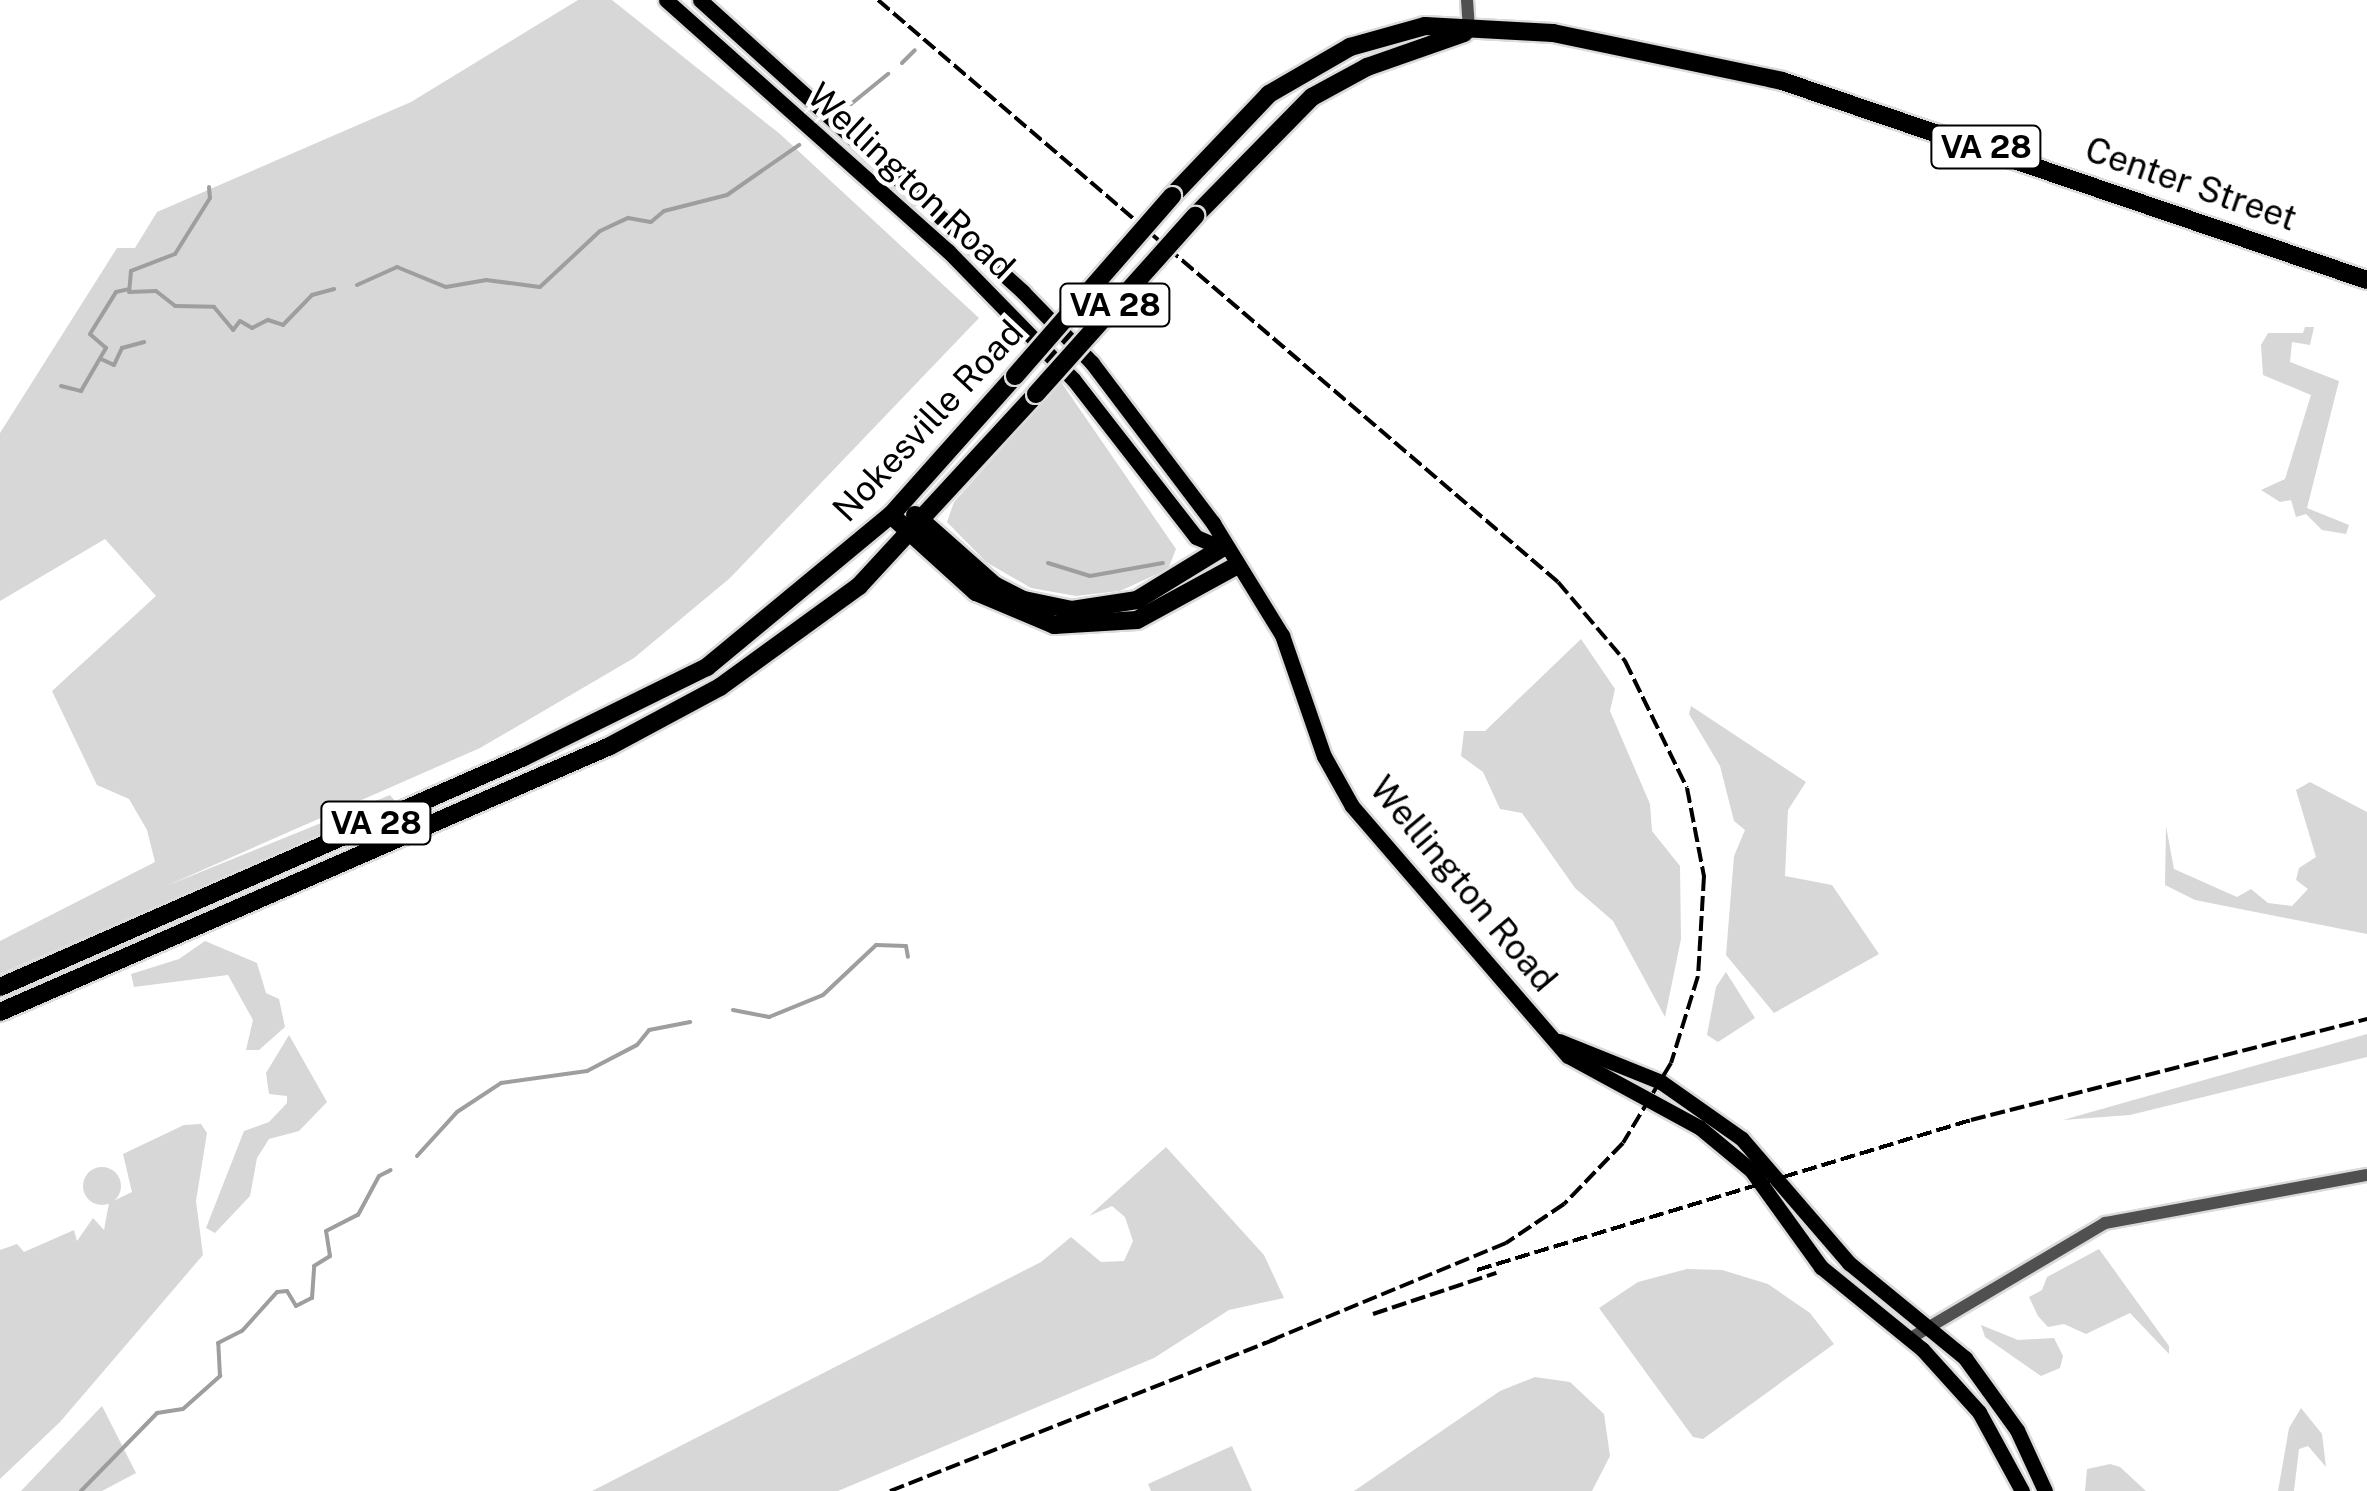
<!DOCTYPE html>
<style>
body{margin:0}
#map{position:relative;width:2367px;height:1491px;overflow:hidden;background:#fff;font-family:"Public Sans",sans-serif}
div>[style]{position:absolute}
.green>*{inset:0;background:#d7d7d7}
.round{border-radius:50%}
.stream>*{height:4px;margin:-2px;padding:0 2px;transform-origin:2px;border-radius:2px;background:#9e9e9e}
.roads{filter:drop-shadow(2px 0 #dbdbdb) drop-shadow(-2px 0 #dbdbdb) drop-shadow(0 2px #dbdbdb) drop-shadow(0 -2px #dbdbdb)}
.minor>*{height:12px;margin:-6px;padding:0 6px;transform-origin:6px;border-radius:6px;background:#505050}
.major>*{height:15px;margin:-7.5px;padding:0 7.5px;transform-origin:7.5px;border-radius:7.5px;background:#000}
.highway>*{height:18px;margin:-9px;padding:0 9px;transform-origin:9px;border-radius:9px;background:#000}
.rail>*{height:4px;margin-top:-2px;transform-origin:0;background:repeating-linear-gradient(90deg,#000 0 15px,transparent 0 20px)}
.bridges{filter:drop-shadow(2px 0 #dbdbdb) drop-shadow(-2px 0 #dbdbdb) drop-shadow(0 2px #dbdbdb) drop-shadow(0 -2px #dbdbdb)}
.highway-bridge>*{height:18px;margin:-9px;padding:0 9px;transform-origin:9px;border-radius:9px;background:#000}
span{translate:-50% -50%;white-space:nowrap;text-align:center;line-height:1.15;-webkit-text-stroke:9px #fff;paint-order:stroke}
.shield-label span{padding:2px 8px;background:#fff;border:2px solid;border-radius:8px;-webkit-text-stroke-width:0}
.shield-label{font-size:32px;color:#000;font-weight:700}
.street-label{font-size:35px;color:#000}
</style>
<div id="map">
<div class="green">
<div style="clip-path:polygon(578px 0,612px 0,780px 134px,979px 318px,730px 578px,634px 658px,480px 748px,166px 886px,390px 795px,396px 802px,0 974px,0 941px,155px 862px,147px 830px,129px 799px,97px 785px,52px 691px,156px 596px,105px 539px,0 601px,0 433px,117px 248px,135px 248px,157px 212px,411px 102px)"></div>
<div style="clip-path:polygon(2305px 327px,2314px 327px,2310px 345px,2292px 342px,2290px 362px,2339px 381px,2307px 508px,2349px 525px,2346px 534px,2322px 530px,2306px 514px,2296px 517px,2291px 500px,2280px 502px,2261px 490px,2285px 479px,2311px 395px,2263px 375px,2261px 345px,2268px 333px,2303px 333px)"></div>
<div style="clip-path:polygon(1061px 382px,1176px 549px,1168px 569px,1120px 591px,1076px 596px,1031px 588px,986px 562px,947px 522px,954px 502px)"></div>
<div style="clip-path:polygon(1581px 639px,1615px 689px,1610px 711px,1650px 804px,1652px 831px,1680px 866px,1681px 939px,1665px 1017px,1613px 921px,1575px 888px,1522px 813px,1500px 809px,1483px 772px,1461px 756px,1464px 731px,1485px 731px)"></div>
<div style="clip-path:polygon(1691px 706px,1806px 782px,1788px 810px,1785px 876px,1832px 885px,1879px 954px,1774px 1013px,1726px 955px,1734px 856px,1745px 830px,1734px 821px,1720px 766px,1689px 714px)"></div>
<div style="clip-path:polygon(2310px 782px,2367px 812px,2367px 934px,2195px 900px,2165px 885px,2166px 826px,2174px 869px,2237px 897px,2251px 889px,2268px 903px,2292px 906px,2308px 889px,2296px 880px,2299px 868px,2316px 857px,2296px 790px)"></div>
<div style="clip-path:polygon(205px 941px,257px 963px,266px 993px,279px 999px,285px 1027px,259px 1050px,246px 1050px,253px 1020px,228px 975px,134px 987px,131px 974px,179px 959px)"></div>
<div style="clip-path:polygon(1726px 972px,1755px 1018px,1718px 1042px,1707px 1035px,1716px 987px)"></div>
<div style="clip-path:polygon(2367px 1034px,2367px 1057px,2130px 1115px,2063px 1120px)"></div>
<div style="clip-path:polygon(289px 1035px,327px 1102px,299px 1131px,269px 1139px,257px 1158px,250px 1196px,215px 1233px,206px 1228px,244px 1131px,269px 1122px,287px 1103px,287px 1096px,269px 1094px,266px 1073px)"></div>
<div style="clip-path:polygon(201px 1124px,207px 1133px,196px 1201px,203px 1255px,60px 1422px,0 1479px,0 1250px,17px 1244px,24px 1252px,74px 1230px,77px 1241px,93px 1218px,104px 1230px,109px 1203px,132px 1192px,123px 1154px,184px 1125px)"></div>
<div style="clip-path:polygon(1166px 1147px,1264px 1255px,1284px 1298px,1229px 1310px,1154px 1358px,838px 1491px,592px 1491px,1041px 1262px,1071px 1237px,1101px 1262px,1124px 1261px,1133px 1241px,1125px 1217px,1112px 1206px,1089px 1216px)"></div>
<div class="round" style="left:83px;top:1167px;width:38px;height:38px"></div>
<div style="clip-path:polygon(2099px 1249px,2169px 1346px,2169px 1354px,2130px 1313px,2086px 1334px,2064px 1324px,2048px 1327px,2038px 1316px,2029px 1297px,2042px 1290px,2047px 1277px)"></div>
<div style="clip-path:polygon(1687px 1269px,1722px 1270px,1768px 1284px,1810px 1313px,1834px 1344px,1703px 1439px,1693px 1437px,1599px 1308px,1638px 1282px)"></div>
<div style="clip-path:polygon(1981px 1325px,2018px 1340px,2054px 1338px,2063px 1356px,2060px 1368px,2041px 1376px,1985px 1337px)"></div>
<div style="clip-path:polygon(1535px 1377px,1570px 1382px,1604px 1414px,1610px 1456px,1592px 1491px,1354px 1491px,1500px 1391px)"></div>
<div style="clip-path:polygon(102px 1406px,136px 1473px,102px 1491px,21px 1491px)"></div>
<div style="clip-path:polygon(2301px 1408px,2322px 1434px,2326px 1467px,2308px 1446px,2299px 1449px,2294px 1491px,2278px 1491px,2289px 1428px)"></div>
<div style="clip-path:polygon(1232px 1446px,1252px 1491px,1151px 1491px,1148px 1484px)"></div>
<div style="clip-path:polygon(2110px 1464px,2120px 1467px,2146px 1491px,2085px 1491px,2087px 1469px)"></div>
</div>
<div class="stream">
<div style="left:902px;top:63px;width:18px;rotate:-45deg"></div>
<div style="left:851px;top:104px;width:48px;rotate:-39deg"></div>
<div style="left:209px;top:187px;width:11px;rotate:85deg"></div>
<div style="left:210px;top:198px;width:66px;rotate:122deg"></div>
<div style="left:175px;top:254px;width:47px;rotate:158.9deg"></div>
<div style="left:131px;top:271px;width:21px;rotate:95deg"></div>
<div style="left:129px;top:292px;width:27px;rotate:-2deg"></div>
<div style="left:156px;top:291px;width:24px;rotate:38deg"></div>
<div style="left:175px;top:306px;width:39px;rotate:1deg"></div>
<div style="left:214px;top:307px;width:30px;rotate:50deg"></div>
<div style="left:233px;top:330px;width:11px;rotate:-52deg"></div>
<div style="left:240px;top:321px;width:14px;rotate:30deg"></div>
<div style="left:252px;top:328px;width:18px;rotate:-27deg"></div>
<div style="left:268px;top:320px;width:16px;rotate:18deg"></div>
<div style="left:283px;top:325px;width:42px;rotate:-46deg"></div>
<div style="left:312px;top:295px;width:23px;rotate:-15deg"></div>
<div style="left:357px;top:285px;width:44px;rotate:-24.2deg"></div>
<div style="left:397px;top:267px;width:53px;rotate:22.2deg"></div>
<div style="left:446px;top:287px;width:41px;rotate:-9.9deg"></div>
<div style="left:486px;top:280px;width:54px;rotate:7.4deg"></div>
<div style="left:540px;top:287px;width:82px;rotate:-43deg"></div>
<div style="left:600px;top:231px;width:31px;rotate:-25deg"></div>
<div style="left:628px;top:218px;width:23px;rotate:10deg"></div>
<div style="left:651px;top:222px;width:17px;rotate:-40deg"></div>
<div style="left:664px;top:211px;width:65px;rotate:-14.3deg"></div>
<div style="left:727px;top:195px;width:88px;rotate:-34.8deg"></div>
<div style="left:101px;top:359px;width:14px;rotate:25deg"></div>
<div style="left:114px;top:365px;width:19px;rotate:-65deg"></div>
<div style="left:122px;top:348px;width:23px;rotate:-15deg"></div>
<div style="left:61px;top:386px;width:21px;rotate:14deg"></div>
<div style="left:81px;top:391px;width:50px;rotate:-59.8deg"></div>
<div style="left:106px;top:348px;width:21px;rotate:-139deg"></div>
<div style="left:90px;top:334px;width:49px;rotate:-58.2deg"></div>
<div style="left:116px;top:292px;width:13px;rotate:-13deg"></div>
<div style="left:1048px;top:563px;width:44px;rotate:17.2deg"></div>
<div style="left:1090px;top:576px;width:74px;rotate:-10.1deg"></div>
<div style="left:733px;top:1010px;width:37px;rotate:11deg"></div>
<div style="left:769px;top:1017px;width:58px;rotate:-22.2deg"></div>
<div style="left:823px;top:995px;width:73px;rotate:-43.3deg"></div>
<div style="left:876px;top:945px;width:30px;rotate:2deg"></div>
<div style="left:906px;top:946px;width:11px;rotate:80deg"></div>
<div style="left:417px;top:1156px;width:59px;rotate:-47.7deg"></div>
<div style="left:457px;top:1112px;width:53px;rotate:-33.4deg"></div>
<div style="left:501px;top:1083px;width:87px;rotate:-7.9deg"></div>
<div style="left:587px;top:1071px;width:56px;rotate:-27.5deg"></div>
<div style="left:637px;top:1045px;width:19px;rotate:-51deg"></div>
<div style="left:649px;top:1030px;width:42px;rotate:-11deg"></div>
<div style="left:81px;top:1491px;width:109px;rotate:-45.7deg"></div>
<div style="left:157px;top:1413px;width:26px;rotate:-9deg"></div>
<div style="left:183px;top:1409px;width:50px;rotate:-41.7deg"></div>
<div style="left:220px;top:1376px;width:33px;rotate:-93deg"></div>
<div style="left:218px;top:1343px;width:27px;rotate:-27deg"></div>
<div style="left:242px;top:1331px;width:52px;rotate:-48.1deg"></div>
<div style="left:277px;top:1292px;width:10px;rotate:-6deg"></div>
<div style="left:287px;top:1291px;width:17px;rotate:59deg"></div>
<div style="left:296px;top:1306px;width:18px;rotate:-27deg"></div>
<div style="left:312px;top:1298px;width:32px;rotate:-86deg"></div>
<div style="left:314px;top:1266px;width:19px;rotate:-32deg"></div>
<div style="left:330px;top:1256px;width:25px;rotate:-99deg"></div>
<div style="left:326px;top:1231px;width:36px;rotate:-27deg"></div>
<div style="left:358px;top:1215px;width:44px;rotate:-61.7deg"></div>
<div style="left:379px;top:1176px;width:13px;rotate:-27deg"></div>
</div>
<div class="roads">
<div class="minor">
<div style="left:1467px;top:0;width:30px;rotate:86deg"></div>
<div style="left:1909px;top:1339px;width:228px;rotate:-30.6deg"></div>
<div style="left:2105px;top:1223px;width:266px;rotate:-10.4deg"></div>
</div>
<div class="major">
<div style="left:666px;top:0;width:378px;rotate:41.7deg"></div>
<div style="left:948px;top:251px;width:179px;rotate:45.7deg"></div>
<div style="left:1073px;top:379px;width:200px;rotate:52.1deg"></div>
<div style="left:1196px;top:537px;width:28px;rotate:23deg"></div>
<div style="left:700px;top:0;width:435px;rotate:42.1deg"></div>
<div style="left:1023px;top:292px;width:99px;rotate:45.8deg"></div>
<div style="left:1092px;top:363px;width:201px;rotate:52.9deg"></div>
<div style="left:1213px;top:523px;width:132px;rotate:58.4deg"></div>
<div style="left:1282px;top:635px;width:128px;rotate:70.9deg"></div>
<div style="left:1324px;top:756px;width:57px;rotate:60.8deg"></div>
<div style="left:1352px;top:806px;width:330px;rotate:49.2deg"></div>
<div style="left:1568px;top:1056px;width:149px;rotate:28.5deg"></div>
<div style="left:1699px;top:1127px;width:67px;rotate:39.6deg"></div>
<div style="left:1751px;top:1170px;width:120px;rotate:54.2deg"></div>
<div style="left:1821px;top:1267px;width:130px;rotate:39.1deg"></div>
<div style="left:1922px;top:1349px;width:85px;rotate:47.9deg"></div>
<div style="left:1979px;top:1412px;width:90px;rotate:61.4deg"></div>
<div style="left:1559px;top:1041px;width:110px;rotate:21.9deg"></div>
<div style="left:1661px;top:1082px;width:99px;rotate:35.1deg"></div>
<div style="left:1742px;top:1139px;width:164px;rotate:49.2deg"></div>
<div style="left:1849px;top:1263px;width:150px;rotate:39.3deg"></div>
<div style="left:1965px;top:1358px;width:89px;rotate:54.2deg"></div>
<div style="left:2017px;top:1430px;width:67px;rotate:65.3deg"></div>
</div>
<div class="highway">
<div style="left:1172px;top:196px;width:141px;rotate:-46.4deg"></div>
<div style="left:1269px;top:94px;width:94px;rotate:-30.1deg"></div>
<div style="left:1350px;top:47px;width:78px;rotate:-15.6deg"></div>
<div style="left:1425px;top:26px;width:128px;rotate:3.1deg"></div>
<div style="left:1553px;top:33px;width:234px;rotate:11.8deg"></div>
<div style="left:1782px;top:81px;width:618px;rotate:18.79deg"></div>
<div style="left:1195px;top:216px;width:167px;rotate:-45.5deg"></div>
<div style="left:1312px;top:97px;width:63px;rotate:-28.6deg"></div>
<div style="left:1367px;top:67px;width:103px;rotate:-19.3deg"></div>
<div style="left:891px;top:515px;width:115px;rotate:42.2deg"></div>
<div style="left:976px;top:592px;width:85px;rotate:22.9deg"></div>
<div style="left:1054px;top:625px;width:83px;rotate:-3.4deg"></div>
<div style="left:1137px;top:620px;width:113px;rotate:-28.6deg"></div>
<div style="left:915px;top:515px;width:106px;rotate:41.5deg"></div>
<div style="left:994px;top:585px;width:34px;rotate:27deg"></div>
<div style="left:1024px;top:600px;width:49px;rotate:11.8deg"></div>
<div style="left:1072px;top:610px;width:66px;rotate:-8.7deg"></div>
<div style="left:1137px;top:600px;width:100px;rotate:-31.5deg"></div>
<div style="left:0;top:987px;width:572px;rotate:-23.7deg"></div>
<div style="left:524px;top:757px;width:204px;rotate:-26.2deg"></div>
<div style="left:707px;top:667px;width:239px;rotate:-39.6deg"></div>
<div style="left:891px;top:515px;width:186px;rotate:-48.3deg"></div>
<div style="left:0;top:1012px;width:665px;rotate:-23.56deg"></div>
<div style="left:610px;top:746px;width:125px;rotate:-28.2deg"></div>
<div style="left:720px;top:687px;width:172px;rotate:-36deg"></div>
<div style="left:859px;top:586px;width:261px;rotate:-47.3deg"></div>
</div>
</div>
<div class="rail">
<div style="left:878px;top:0;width:895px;rotate:40.56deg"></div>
<div style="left:1558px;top:582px;width:104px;rotate:49.7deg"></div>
<div style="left:1625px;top:661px;width:141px;rotate:64deg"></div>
<div style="left:1687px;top:788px;width:90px;rotate:79.1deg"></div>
<div style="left:1704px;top:876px;width:100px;rotate:93.4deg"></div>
<div style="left:1698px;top:976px;width:91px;rotate:107.2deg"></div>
<div style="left:1671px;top:1063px;width:93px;rotate:121deg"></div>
<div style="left:1623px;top:1143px;width:85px;rotate:134deg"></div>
<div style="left:1564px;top:1204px;width:70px;rotate:146.1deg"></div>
<div style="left:1506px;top:1243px;width:262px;rotate:157.5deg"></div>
<div style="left:1477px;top:1270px;width:516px;rotate:-16.89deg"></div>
<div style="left:1971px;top:1120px;width:409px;rotate:-14.3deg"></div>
<div style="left:1373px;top:1314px;width:130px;rotate:-18.4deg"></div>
<div style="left:890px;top:1491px;width:417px;rotate:-21.5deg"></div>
</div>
<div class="bridges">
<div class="highway-bridge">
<div style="left:1015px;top:376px;width:239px;rotate:-48.9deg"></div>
<div style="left:1036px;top:394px;width:239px;rotate:-48.2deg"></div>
</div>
</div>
<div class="shield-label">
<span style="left:1986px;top:147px">VA 28</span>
<span style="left:1115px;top:305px">VA 28</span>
<span style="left:376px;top:823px">VA 28</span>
</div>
<div class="street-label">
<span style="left:911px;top:181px;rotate:43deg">Wellington Road</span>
<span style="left:2191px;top:184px;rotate:19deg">Center Street</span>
<span style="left:928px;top:421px;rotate:-47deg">Nokesville Road</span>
<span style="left:1463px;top:884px;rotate:50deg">Wellington Road</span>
</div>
</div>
